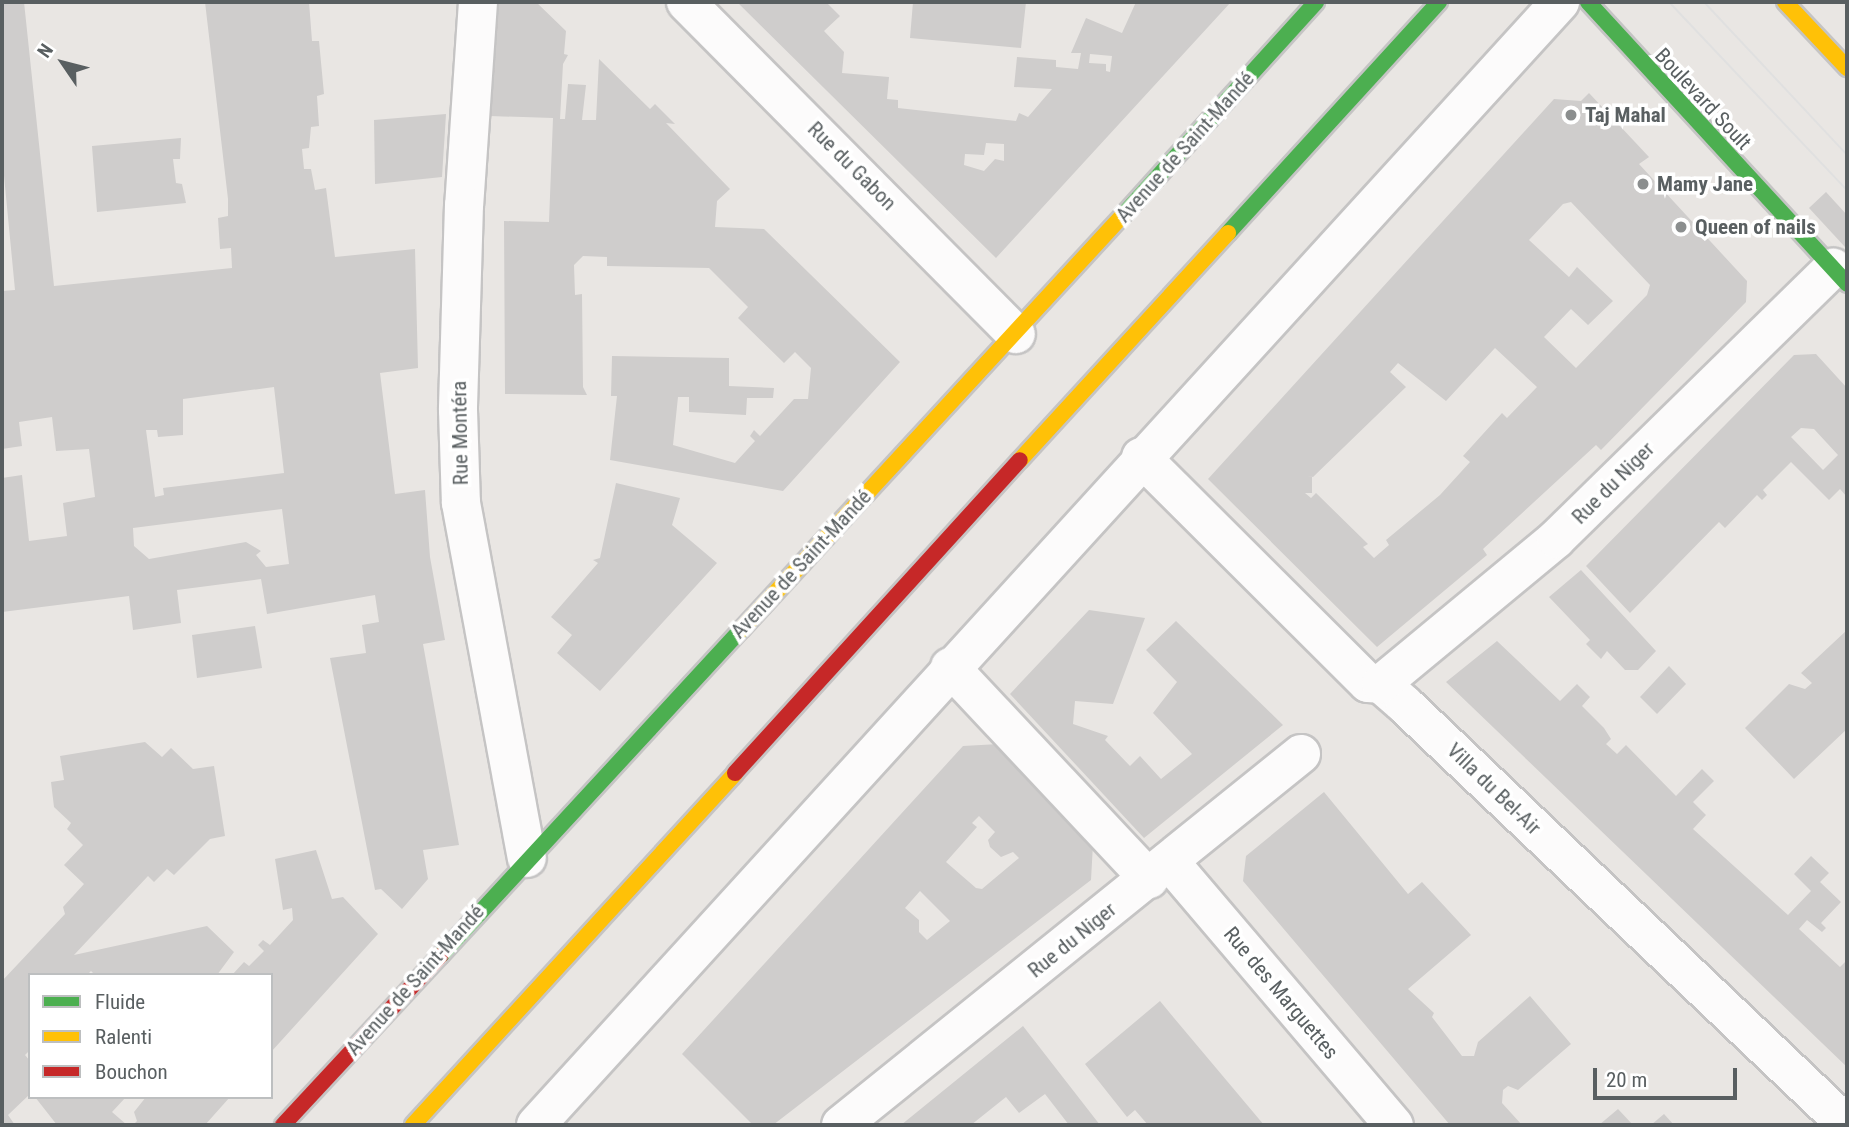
<!DOCTYPE html>
<meta charset="utf-8">
<style>
body{margin:0}
#map{position:relative;width:1849px;height:1127px;overflow:hidden;background:#e9e6e3;font-family:"Roboto Condensed",sans-serif}
div>[style]{position:absolute}
.building>*{inset:0;background:#cfcdcc}
.roads{filter:drop-shadow(2px 0 #c5c4c4) drop-shadow(-2px 0 #c5c4c4) drop-shadow(0 2px #c5c4c4) drop-shadow(0 -2px #c5c4c4)}
.street>*{height:38px;margin:-19px;padding:0 19px;transform-origin:19px;border-radius:19px;background:#fcfbfb}
.fast>*{height:16px;margin:-8px;padding:0 8px;transform-origin:8px;border-radius:8px;background:#4caf50}
.slow>*{height:16px;margin:-8px;padding:0 8px;transform-origin:8px;border-radius:8px;background:#ffc107}
.jam>*{height:16px;margin:-8px;padding:0 8px;transform-origin:8px;border-radius:8px;background:#c62828}
.tram>*{height:2px;margin:-1px;padding:0 1px;transform-origin:1px;border-radius:1px;background:#e0e0e0}
.dots>*{width:19px;height:19px;translate:-50% -50%;box-sizing:border-box;border:4px solid #fff;border-radius:50%}
span{translate:-50% -50%;white-space:nowrap;text-align:center;line-height:1.15;-webkit-text-stroke:7px #fff;paint-order:stroke}
.street-label{font-size:21px;color:#595f61}
.poi-label{font-size:21px;color:#595f61;font-weight:700}
.left{translate:0 -50%;text-align:left}
.frame{position:absolute;inset:0;border:4px solid #595f61;pointer-events:none}
.legend{position:absolute;left:28px;top:973px;width:245px;height:126px;box-sizing:border-box;background:#fff;border:2px solid #bdbfc0;margin:0;padding:9px 12px;list-style:none;font-size:21px;color:#595f61}
.legend li{display:flex;align-items:center;gap:14px;height:35px}
.legend b{width:35px;border:2px solid #bdbfc0}
.north{position:absolute;left:28px;top:28px;width:70px;height:70px;-webkit-text-stroke:5px #fff;paint-order:stroke;rotate:305deg;font-size:19px;font-weight:700;line-height:28px;text-align:center;color:#595f61}
.north::after{content:'';display:block;margin:auto;width:24px;height:32px;background:#595f61;clip-path:polygon(50% 0,100% 100%,50% 72%,0 100%)}
.scale{position:absolute;left:1593px;top:1068px;width:144px;height:32px;box-sizing:border-box;border:4px solid #595f61;border-top:0;padding-left:9px;font-size:21px;line-height:24px;white-space:nowrap;color:#595f61;-webkit-text-stroke:5px #fff;paint-order:stroke}
</style>
<div id="map">
<div class="building">
<div style="clip-path:polygon(evenodd,2px 2px,24px 2px,54px 286px,232px 268px,231px 248px,220px 249px,218px 218px,228px 216px,228px 199px,205px 2px,309px 2px,312px 41px,319px 41px,324px 94px,317px 96px,319px 126px,311px 127px,309px 148px,302px 149px,304px 169px,311px 169px,315px 190px,326px 188px,335px 257px,415px 249px,418px 368px,380px 373px,395px 494px,425px 490px,430px 557px,445px 640px,423px 644px,459px 845px,423px 850px,428px 879px,402px 909px,381px 889px,375px 890px,330px 658px,366px 653px,362px 625px,379px 622px,375px 595px,267px 614px,261px 579px,177px 590px,181px 623px,133px 630px,129px 596px,2px 612px,2px 478px,22px 475px,29px 541px,67px 536px,63px 503px,95px 497px,89px 449px,56px 451px,52px 417px,19px 422px,22px 446px,2px 449px,2px 291px,15px 290px,2px 155px,2px 2px,274px 387px,284px 473px,163px 488px,164px 495px,155px 497px,146px 430px,157px 430px,158px 437px,183px 435px,183px 399px,274px 387px,2px 2px,282px 509px,289px 564px,266px 567px,256px 555px,261px 551px,246px 542px,149px 559px,134px 546px,133px 528px,282px 509px)"></div>
<div style="clip-path:polygon(498px 2px,536px 2px,566px 31px,564px 54px,568px 55px,563px 64px,560px 119px,565px 119px,568px 84px,586px 85px,582px 120px,596px 120px,599px 59px,650px 109px,655px 104px,675px 124px,666px 123px,730px 189px,717px 201px,715px 227px,764px 229px,900px 362px,783px 491px,610px 460px,617px 396px,611px 396px,612px 356px,729px 358px,729px 386px,774px 388px,773px 398px,747px 398px,746px 415px,689px 412px,689px 397px,678px 397px,673px 445px,735px 463px,755px 441px,750px 436px,754px 430px,760px 436px,794px 399px,808px 399px,811px 368px,795px 352px,784px 363px,738px 318px,748px 307px,709px 268px,607px 266px,607px 257px,583px 256px,574px 265px,575px 295px,582px 294px,583px 387px,587px 395px,505px 394px,504px 221px,549px 222px,553px 118px,490px 116px)"></div>
<div style="clip-path:polygon(evenodd,737px 2px,826px 2px,840px 16px,824px 31px,844px 52px,842px 73px,889px 77px,887px 99px,898px 100px,898px 108px,1016px 121px,1019px 113px,1028px 117px,1052px 89px,1014px 87px,1017px 57px,1056px 60px,1056px 67px,1078px 69px,1081px 53px,1071px 53px,1086px 18px,1122px 33px,1136px 2px,1231px 2px,996px 258px,737px 2px,1090px 54px,1112px 56px,1110px 72px,1106px 71px,1106px 64px,1089px 63px,1090px 54px,737px 2px,986px 143px,1004px 144px,1004px 161px,995px 159px,984px 171px,964px 165px,965px 154px,984px 155px,986px 143px)"></div>
<div style="clip-path:polygon(913px 2px,1026px 2px,1021px 48px,910px 38px)"></div>
<div style="clip-path:polygon(evenodd,1589px 93px,1649px 157px,1639px 164px,1747px 281px,1746px 302px,1601px 450px,1596px 445px,1483px 549px,1487px 555px,1377px 647px,1208px 479px,1554px 99px,1581px 101px,1589px 93px,1571px 202px,1650px 285px,1647px 295px,1576px 368px,1544px 337px,1571px 309px,1588px 325px,1613px 301px,1577px 267px,1569px 277px,1529px 240px,1563px 204px,1571px 202px,1589px 93px,1495px 348px,1537px 387px,1507px 418px,1502px 413px,1463px 456px,1470px 462px,1440px 495px,1386px 540px,1389px 545px,1374px 558px,1363px 547px,1368px 544px,1316px 493px,1311px 498px,1305px 493px,1312px 493px,1312px 477px,1307px 476px,1313px 477px,1406px 387px,1390px 372px,1398px 363px,1446px 401px,1495px 348px)"></div>
<div style="clip-path:polygon(446px 114px,442px 177px,375px 184px,374px 120px)"></div>
<div style="clip-path:polygon(181px 138px,180px 159px,173px 159px,176px 183px,182px 184px,186px 203px,97px 212px,92px 146px)"></div>
<div style="clip-path:polygon(1826px 192px,1847px 215px,1845px 247px,1809px 208px)"></div>
<div style="clip-path:polygon(evenodd,1816px 354px,1847px 388px,1847px 497px,1840px 489px,1829px 500px,1791px 462px,1763px 490px,1767px 495px,1762px 500px,1757px 495px,1725px 528px,1719px 522px,1630px 613px,1586px 566px,1794px 355px,1816px 354px,1801px 428px,1814px 429px,1838px 455px,1823px 470px,1791px 437px,1801px 428px)"></div>
<div style="clip-path:polygon(616px 483px,680px 498px,672px 525px,717px 563px,600px 691px,557px 653px,572px 635px,551px 617px,598px 563px,593px 560px,600px 558px)"></div>
<div style="clip-path:polygon(1581px 570px,1656px 651px,1638px 670px,1625px 670px,1607px 651px,1601px 659px,1586px 644px,1590px 640px,1549px 597px)"></div>
<div style="clip-path:polygon(1089px 610px,1145px 618px,1113px 704px,1075px 701px,1073px 724px,1108px 736px,1105px 740px,1130px 766px,1140px 756px,1161px 779px,1192px 754px,1153px 713px,1177px 682px,1146px 650px,1176px 621px,1283px 725px,1144px 838px,1010px 694px)"></div>
<div style="clip-path:polygon(255px 626px,262px 668px,197px 678px,192px 635px)"></div>
<div style="clip-path:polygon(1847px 630px,1847px 729px,1794px 779px,1745px 728px,1789px 684px,1805px 689px,1812px 683px,1801px 673px)"></div>
<div style="clip-path:polygon(1497px 641px,1560px 701px,1577px 684px,1590px 697px,1582px 706px,1604px 728px,1611px 739px,1606px 744px,1617px 754px,1626px 745px,1676px 796px,1702px 769px,1714px 781px,1693px 802px,1706px 815px,1693px 829px,1788px 915px,1811px 891px,1794px 874px,1811px 856px,1829px 873px,1820px 882px,1841px 902px,1821px 923px,1826px 928px,1822px 932px,1807px 920px,1799px 929px,1840px 967px,1847px 960px,1847px 1067px,1446px 682px)"></div>
<div style="clip-path:polygon(1669px 666px,1686px 684px,1657px 714px,1640px 697px)"></div>
<div style="clip-path:polygon(145px 742px,162px 757px,171px 748px,193px 769px,214px 766px,225px 836px,210px 839px,174px 875px,167px 869px,154px 882px,148px 876px,74px 955px,207px 926px,234px 952px,217px 975px,95px 975px,91px 971px,87px 975px,30px 975px,30px 1050px,25px 1055px,30px 1061px,30px 1094px,8px 1115px,15px 1125px,2px 1125px,2px 981px,65px 914px,63px 907px,84px 884px,64px 865px,83px 845px,67px 829px,71px 823px,54px 807px,51px 782px,64px 780px,60px 756px)"></div>
<div style="clip-path:polygon(evenodd,999px 744px,1093px 844px,1091px 880px,773px 1125px,753px 1125px,682px 1054px,963px 746px,999px 744px,979px 816px,995px 832px,988px 840px,990px 847px,1001px 857px,1013px 852px,1019px 858px,982px 889px,976px 888px,946px 862px,977px 827px,972px 823px,979px 816px,999px 744px,920px 891px,950px 921px,927px 940px,919px 932px,919px 920px,905px 908px,920px 891px)"></div>
<div style="clip-path:polygon(1324px 792px,1408px 894px,1422px 882px,1471px 935px,1408px 989px,1434px 1013px,1432px 1017px,1462px 1056px,1474px 1056px,1478px 1042px,1530px 996px,1571px 1044px,1518px 1090px,1508px 1086px,1503px 1090px,1502px 1103px,1522px 1125px,1450px 1125px,1243px 881px,1246px 856px)"></div>
<div style="clip-path:polygon(316px 850px,332px 899px,343px 897px,378px 934px,271px 1052px,271px 975px,232px 975px,244px 962px,249px 966px,264px 951px,258px 945px,263px 940px,270px 945px,293px 920px,292px 908px,283px 910px,275px 859px)"></div>
<div style="clip-path:polygon(1160px 1001px,1174px 1018px,1264px 1125px,1148px 1125px,1135px 1110px,1127px 1117px,1085px 1064px)"></div>
<div style="clip-path:polygon(1023px 1026px,1100px 1125px,1069px 1125px,1045px 1094px,1019px 1113px,1006px 1097px,971px 1125px,901px 1125px)"></div>
<div style="clip-path:polygon(35px 1097px,126px 1097px,112px 1112px,127px 1125px,57px 1125px)"></div>
<div style="clip-path:polygon(146px 1097px,230px 1097px,205px 1125px,133px 1125px,137px 1121px,134px 1112px)"></div>
<div style="clip-path:polygon(1618px 1109px,1633px 1125px,1599px 1125px)"></div>
<div style="clip-path:polygon(1664px 1114px,1674px 1125px,1651px 1125px)"></div>
</div>
<div class="roads">
<div class="street">
<div style="left:478px;top:2px;width:203px;rotate:93.9deg"></div>
<div style="left:464px;top:205px;width:205px;rotate:91.7deg"></div>
<div style="left:458px;top:410px;width:93px;rotate:88.2deg"></div>
<div style="left:461px;top:503px;width:361px;rotate:79.5deg"></div>
<div style="left:686px;top:2px;width:468px;rotate:45.2deg"></div>
<div style="left:1141px;top:457px;width:320px;rotate:44.9deg"></div>
<div style="left:1368px;top:683px;width:13px;rotate:4deg"></div>
<div style="left:1381px;top:684px;width:32px;rotate:41deg"></div>
<div style="left:1405px;top:705px;width:610px;rotate:43.54deg"></div>
<div style="left:950px;top:667px;width:291px;rotate:46.8deg"></div>
<div style="left:1381px;top:684px;width:227px;rotate:-39.6deg"></div>
<div style="left:1556px;top:539px;width:388px;rotate:-44.4deg"></div>
<div style="left:1169px;top:861px;width:347px;rotate:49.6deg"></div>
<div style="left:536px;top:1125px;width:1520px;rotate:-47.64deg"></div>
<div style="left:841px;top:1125px;width:591px;rotate:-38.89deg"></div>
</div>
<div class="fast">
<div style="left:1588px;top:2px;width:383px;rotate:47.4deg"></div>
<div style="left:1124px;top:214px;width:286px;rotate:-47.8deg"></div>
<div style="left:1228px;top:233px;width:313px;rotate:-47.6deg"></div>
<div style="left:440px;top:956px;width:444px;rotate:-47.3deg"></div>
</div>
<div class="slow">
<div style="left:1785px;top:2px;width:91px;rotate:46.8deg"></div>
<div style="left:1020px;top:460px;width:308px;rotate:-47.5deg"></div>
<div style="left:741px;top:630px;width:565px;rotate:-47.37deg"></div>
<div style="left:413px;top:1125px;width:477px;rotate:-47.5deg"></div>
</div>
<div class="jam">
<div style="left:735px;top:773px;width:423px;rotate:-47.7deg"></div>
<div style="left:283px;top:1125px;width:231px;rotate:-47.1deg"></div>
</div>
</div>
<div class="tram">
<div style="left:1669px;top:2px;width:259px;rotate:46.6deg"></div>
<div style="left:1704px;top:2px;width:209px;rotate:46.9deg"></div>
</div>
<div class="dots">
<div style="left:1571px;top:115px;background:#8b8e8e"></div>
<div style="left:1643px;top:184px;background:#8b8e8e"></div>
<div style="left:1681px;top:227px;background:#8b8e8e"></div>
</div>
<div class="street-label">
<span style="left:1703px;top:99px;rotate:47deg">Boulevard Soult</span>
<span style="left:1185px;top:147px;rotate:-48deg">Avenue de Saint-Mandé</span>
<span style="left:852px;top:166px;rotate:45deg">Rue du Gabon</span>
<span style="left:460px;top:433px;rotate:-91deg">Rue Montéra</span>
<span style="left:1613px;top:483px;rotate:-45deg">Rue du Niger</span>
<span style="left:801px;top:564px;rotate:-47deg">Avenue de Saint-Mandé</span>
<span style="left:1494px;top:789px;rotate:44deg">Villa du Bel-Air</span>
<span style="left:1072px;top:940px;rotate:-39deg">Rue du Niger</span>
<span style="left:415px;top:980px;rotate:-48deg">Avenue de Saint-Mandé</span>
<span style="left:1281px;top:993px;rotate:50deg">Rue des Marguettes</span>
</div>
<div class="poi-label">
<span class="left" style="left:1585px;top:115px">Taj Mahal</span>
<span class="left" style="left:1657px;top:184px">Mamy Jane</span>
<span class="left" style="left:1695px;top:227px">Queen of nails</span>
</div>
<div class="frame"></div>
<ul class="legend">
<li><b style="height:9px;background:#4caf50"></b>Fluide</li>
<li><b style="height:9px;background:#ffc107"></b>Ralenti</li>
<li><b style="height:9px;background:#c62828"></b>Bouchon</li>
</ul>
<div class="north">N</div>
<div class="scale">20 m</div>
</div>
